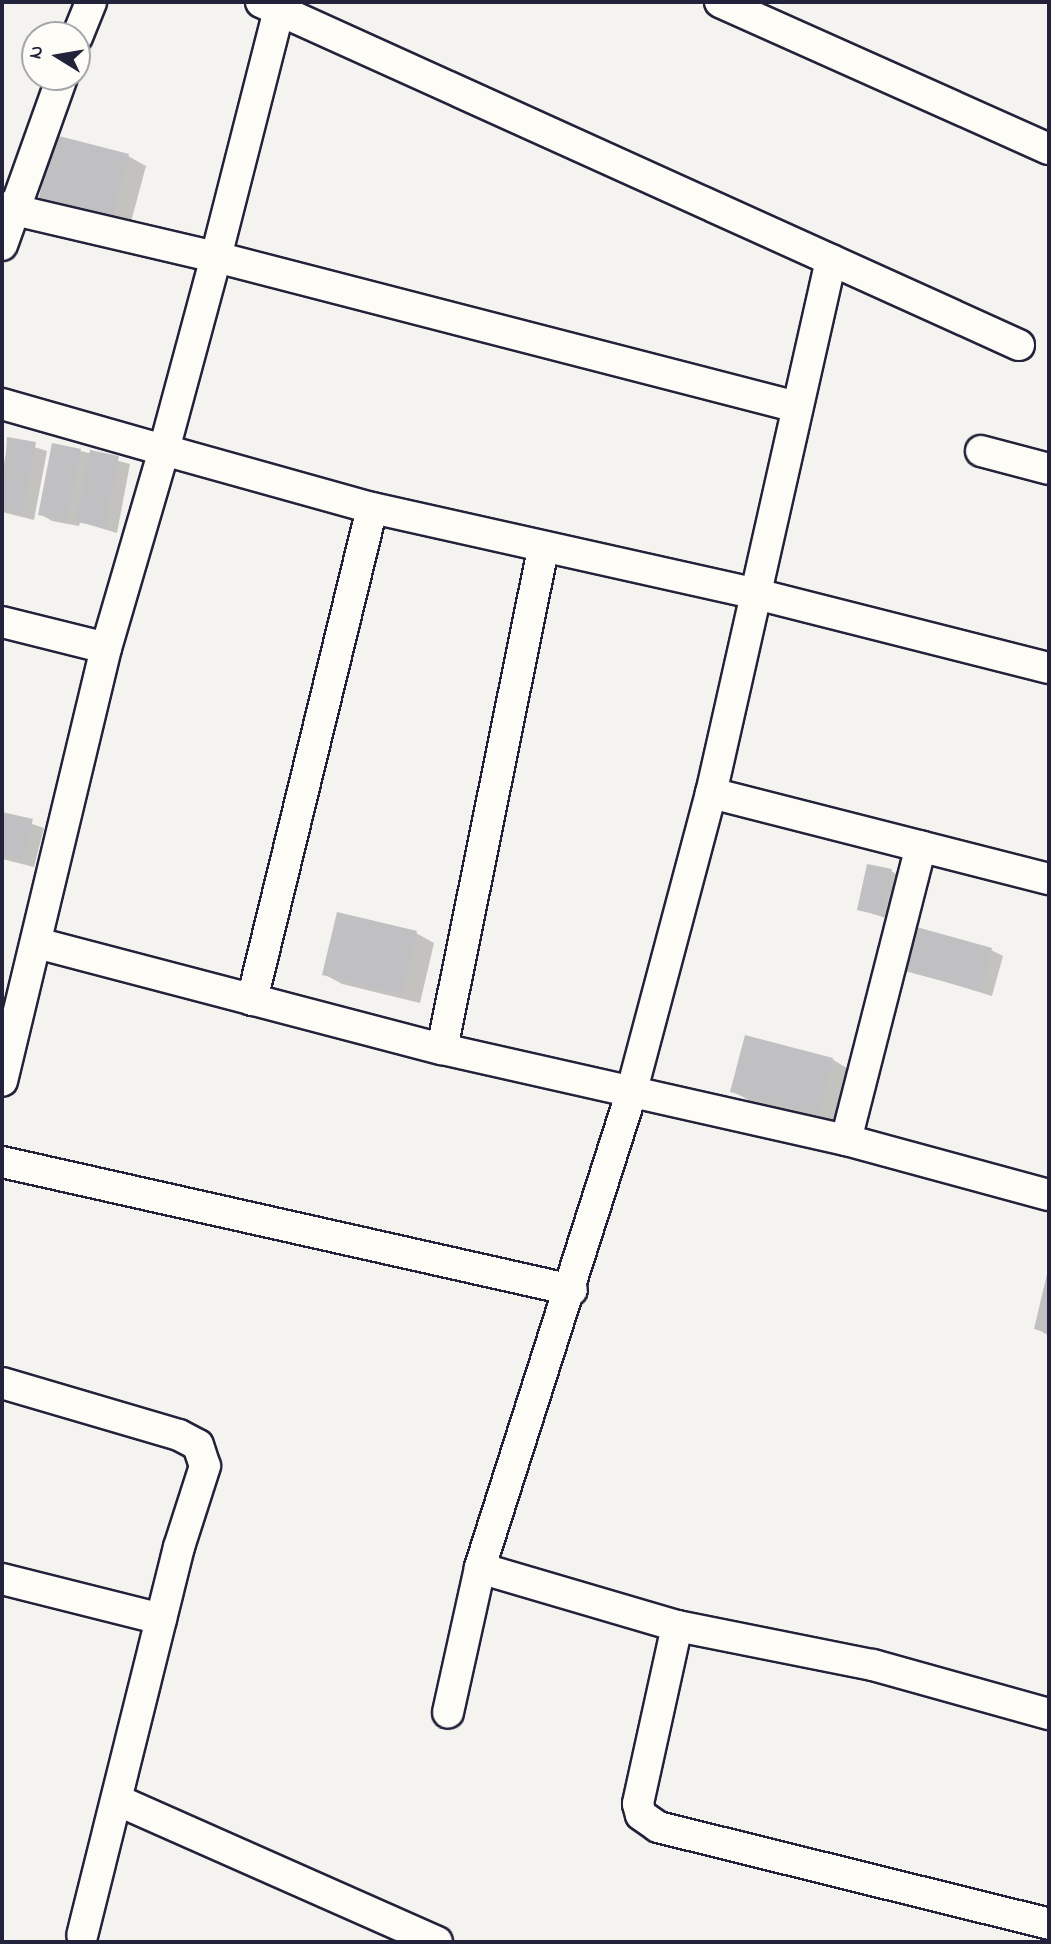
<!DOCTYPE html>
<style>
body{margin:0}
#map{position:relative;width:1051px;height:1944px;overflow:hidden;background:#f4f3ef;font-family:"Indie Flower",sans-serif}
div>[style]{position:absolute}
.shadow>*{inset:0;background:#0003}
.building>*{inset:0;background:#c0bfc2}
.roads{filter:drop-shadow(2px 0 #22223b) drop-shadow(-2px 0 #22223b) drop-shadow(0 2px #22223b) drop-shadow(0 -2px #22223b)}
.street>*{height:30px;margin:-15px;padding:0 15px;transform-origin:15px;border-radius:15px;background:#fdfcf7}
span{translate:-50% -50%;white-space:nowrap;text-align:center;line-height:1.15;-webkit-text-stroke:7px #fdfcf7;paint-order:stroke}
.frame{position:absolute;inset:0;border:4px solid #22223b;pointer-events:none}
.north{position:absolute;left:21px;top:21px;width:70px;height:70px;box-sizing:border-box;background:#fdfcf7;border:2px solid #a5a5ac;border-radius:50%;rotate:281deg;font-size:19px;font-weight:700;line-height:28px;text-align:center;color:#22223b}
.north::after{content:'';display:block;margin:auto;width:24px;height:32px;background:#22223b;clip-path:polygon(50% 0,100% 100%,50% 72%,0 100%)}
</style>
<div id="map">
<div class="shadow">
<div style="clip-path:polygon(128px 156px,146px 166px,128px 233px,56px 214px)"></div>
<div style="clip-path:polygon(9px 439px,47px 451px,34px 520px,2px 512px,2px 473px)"></div>
<div style="clip-path:polygon(81px 451px,130px 464px,117px 533px,80px 522px,79px 526px,52px 521px,40px 514px)"></div>
<div style="clip-path:polygon(2px 814px,44px 828px,34px 867px,2px 859px)"></div>
<div style="clip-path:polygon(891px 871px,903px 878px,894px 921px,859px 909px)"></div>
<div style="clip-path:polygon(416px 933px,434px 943px,420px 1003px,342px 984px,324px 974px)"></div>
<div style="clip-path:polygon(991px 950px,1003px 956px,992px 996px,903px 969px)"></div>
<div style="clip-path:polygon(832px 1059px,850px 1070px,836px 1123px,750px 1101px,732px 1091px)"></div>
<div style="clip-path:polygon(1049px 1273px,1049px 1336px,1036px 1328px)"></div>
</div>
<div class="building">
<div style="clip-path:polygon(55px 135px,129px 154px,111px 224px,37px 205px)"></div>
<div style="clip-path:polygon(7px 437px,36px 442px,22px 514px,2px 510px)"></div>
<div style="clip-path:polygon(52px 443px,81px 449px,67px 521px,38px 515px)"></div>
<div style="clip-path:polygon(90px 450px,119px 456px,105px 527px,76px 522px)"></div>
<div style="clip-path:polygon(2px 812px,33px 819px,23px 861px,2px 856px)"></div>
<div style="clip-path:polygon(867px 864px,892px 869px,882px 916px,857px 910px)"></div>
<div style="clip-path:polygon(337px 912px,417px 931px,402px 994px,322px 975px)"></div>
<div style="clip-path:polygon(913px 926px,992px 948px,980px 991px,901px 970px)"></div>
<div style="clip-path:polygon(745px 1035px,833px 1058px,819px 1114px,730px 1092px)"></div>
<div style="clip-path:polygon(1048px 1270px,1049px 1270px,1049px 1333px,1034px 1329px)"></div>
</div>
<div class="roads">
<div class="street">
<div style="left:261px;top:2px;width:832px;rotate:24.35deg"></div>
<div style="left:281px;top:2px;width:263px;rotate:104.3deg"></div>
<div style="left:216px;top:257px;width:600px;rotate:14.48deg"></div>
<div style="left:720px;top:2px;width:360px;rotate:24.1deg"></div>
<div style="left:77px;top:37px;width:38px;rotate:-68deg"></div>
<div style="left:2px;top:207px;width:220px;rotate:13.2deg"></div>
<div style="left:216px;top:257px;width:200px;rotate:105.1deg"></div>
<div style="left:164px;top:450px;width:216px;rotate:15.6deg"></div>
<div style="left:372px;top:508px;width:394px;rotate:12.6deg"></div>
<div style="left:756px;top:594px;width:204px;rotate:102.7deg"></div>
<div style="left:711px;top:793px;width:311px;rotate:104.9deg"></div>
<div style="left:631px;top:1094px;width:497px;rotate:107.7deg"></div>
<div style="left:480px;top:1568px;width:148px;rotate:102.5deg"></div>
<div style="left:2px;top:245px;width:178px;rotate:-70.3deg"></div>
<div style="left:831px;top:260px;width:342px;rotate:102.7deg"></div>
<div style="left:756px;top:594px;width:302px;rotate:14.2deg"></div>
<div style="left:2px;top:404px;width:168px;rotate:15.9deg"></div>
<div style="left:164px;top:450px;width:206px;rotate:106.3deg"></div>
<div style="left:106px;top:648px;width:445px;rotate:103.5deg"></div>
<div style="left:981px;top:451px;width:70px;rotate:14.8deg"></div>
<div style="left:2px;top:622px;width:107px;rotate:14deg"></div>
<div style="left:711px;top:793px;width:349px;rotate:14.3deg"></div>
<div style="left:37px;top:943px;width:419px;rotate:14.7deg"></div>
<div style="left:442px;top:1049px;width:414px;rotate:12.7deg"></div>
<div style="left:846px;top:1140px;width:210px;rotate:15.2deg"></div>
<div style="left:252px;top:1000px;width:506px;rotate:-76.29deg"></div>
<div style="left:442px;top:1049px;width:510px;rotate:-78.58deg"></div>
<div style="left:846px;top:1140px;width:303px;rotate:-75.7deg"></div>
<div style="left:2px;top:1162px;width:584px;rotate:12.66deg"></div>
<div style="left:2px;top:1383px;width:184px;rotate:16.4deg"></div>
<div style="left:179px;top:1435px;width:21px;rotate:28deg"></div>
<div style="left:198px;top:1445px;width:22px;rotate:72deg"></div>
<div style="left:205px;top:1466px;width:85px;rotate:107.8deg"></div>
<div style="left:179px;top:1547px;width:400px;rotate:104deg"></div>
<div style="left:480px;top:1568px;width:205px;rotate:16.4deg"></div>
<div style="left:677px;top:1626px;width:200px;rotate:11.3deg"></div>
<div style="left:873px;top:1665px;width:183px;rotate:15.6deg"></div>
<div style="left:2px;top:1579px;width:164px;rotate:14.1deg"></div>
<div style="left:677px;top:1626px;width:182px;rotate:102.4deg"></div>
<div style="left:638px;top:1804px;width:11px;rotate:75deg"></div>
<div style="left:641px;top:1815px;width:21px;rotate:35deg"></div>
<div style="left:658px;top:1827px;width:403px;rotate:13.9deg"></div>
<div style="left:117px;top:1800px;width:350px;rotate:23.9deg"></div>
</div>
</div>
<div class="frame"></div>
<div class="north">N</div>
</div>
